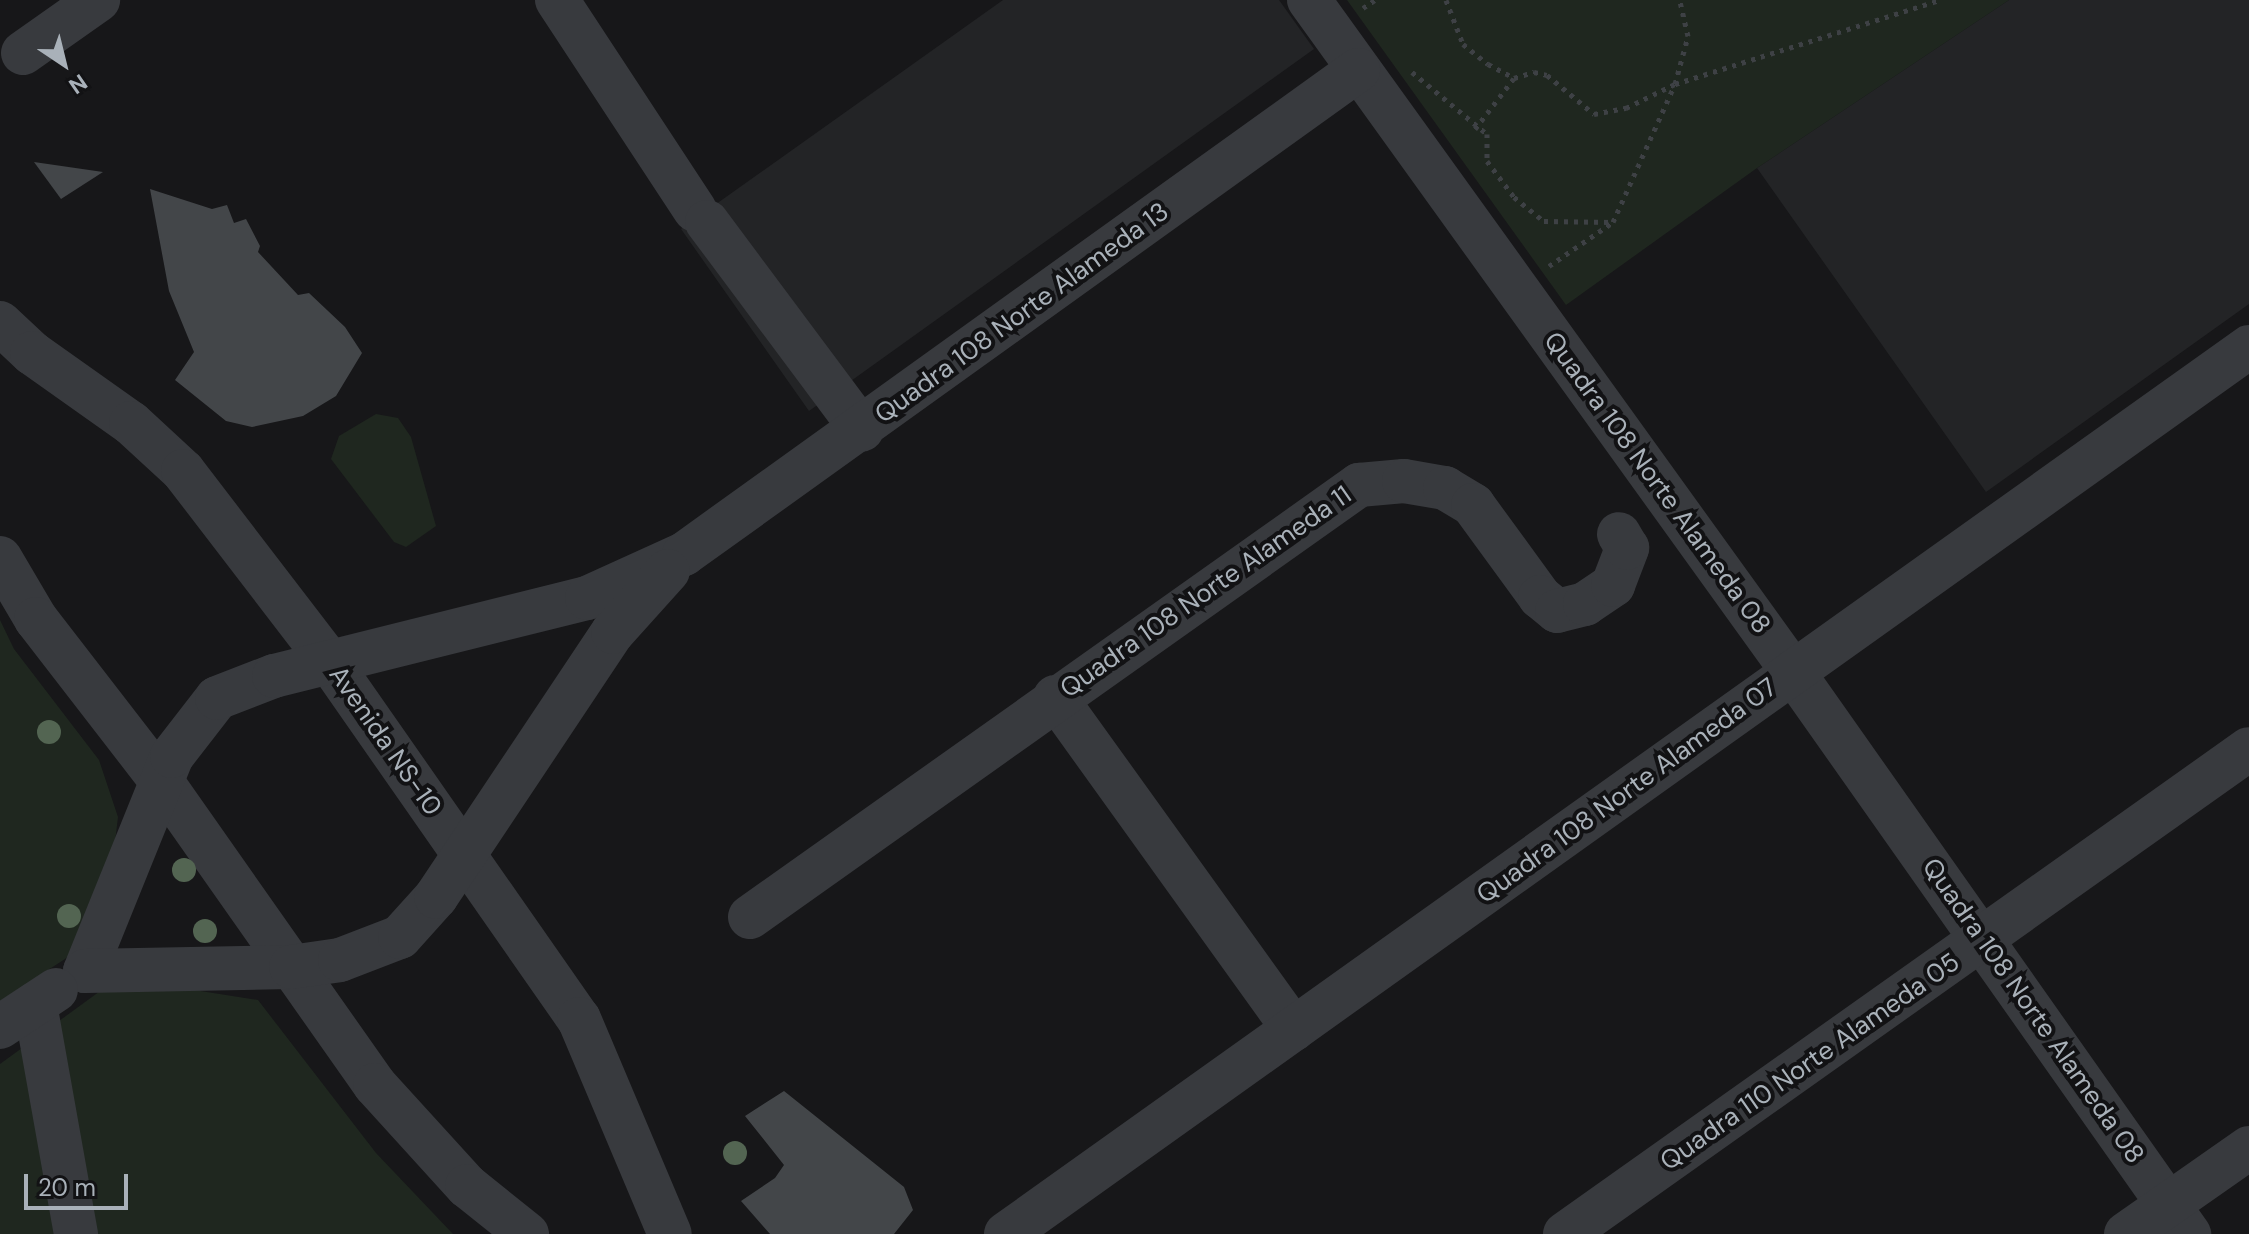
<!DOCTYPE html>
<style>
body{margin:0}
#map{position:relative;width:2249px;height:1234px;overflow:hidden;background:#171719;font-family:"DM Sans",sans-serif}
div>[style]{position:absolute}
.built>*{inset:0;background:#232426}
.green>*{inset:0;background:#1f271f}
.building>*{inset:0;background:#434649}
.path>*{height:5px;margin-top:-2.5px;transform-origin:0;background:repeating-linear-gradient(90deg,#3e4145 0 4px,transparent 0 10px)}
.minor>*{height:44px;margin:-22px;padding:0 22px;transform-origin:22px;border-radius:22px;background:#383a3e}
.trees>*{width:24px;height:24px;margin:-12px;border-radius:50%;background:#536552}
span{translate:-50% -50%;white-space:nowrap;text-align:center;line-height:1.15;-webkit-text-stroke:8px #121214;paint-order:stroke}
.street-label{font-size:26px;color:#a9b1b9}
.north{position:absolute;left:24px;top:24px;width:80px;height:80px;-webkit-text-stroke:6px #121214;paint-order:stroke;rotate:145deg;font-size:22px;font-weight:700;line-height:32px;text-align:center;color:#a9b1b9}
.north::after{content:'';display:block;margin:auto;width:28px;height:36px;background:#a9b1b9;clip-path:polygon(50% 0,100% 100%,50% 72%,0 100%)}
.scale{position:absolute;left:24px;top:1174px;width:104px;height:36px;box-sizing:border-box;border:4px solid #a9b1b9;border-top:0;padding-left:10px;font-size:24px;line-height:28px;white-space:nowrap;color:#a9b1b9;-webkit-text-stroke:6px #121214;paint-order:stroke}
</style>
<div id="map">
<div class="built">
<div style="clip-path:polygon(1003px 0,1279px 0,1314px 49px,809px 411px,681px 229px)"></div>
<div style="clip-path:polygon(2009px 0,2249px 0,2249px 304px,1986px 492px,1757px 168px)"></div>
</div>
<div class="green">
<div style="clip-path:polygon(1347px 0,2009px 0,1757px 168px,1566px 305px)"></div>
<div style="clip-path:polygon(376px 414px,398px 418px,411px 437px,436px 526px,406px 547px,394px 542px,331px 459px,339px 436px)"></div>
<div style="clip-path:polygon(0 620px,14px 649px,99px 760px,118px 817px,108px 901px,92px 934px,65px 959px,0 1001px)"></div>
<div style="clip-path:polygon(118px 978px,258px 1000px,376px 1153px,453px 1234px,0 1234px,0 1064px)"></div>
</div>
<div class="building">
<div style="clip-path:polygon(34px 162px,103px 172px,61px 199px)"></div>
<div style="clip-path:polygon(150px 189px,212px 209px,227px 205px,234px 223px,246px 219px,260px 246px,258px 252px,298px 295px,309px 293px,345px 327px,362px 353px,336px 396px,303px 416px,252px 427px,226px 421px,175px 380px,194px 352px,169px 291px)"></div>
<div style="clip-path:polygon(784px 1091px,904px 1187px,913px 1210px,894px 1234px,770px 1234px,741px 1201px,775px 1178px,784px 1165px,745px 1116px)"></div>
</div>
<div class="path">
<div style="left:1446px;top:0;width:47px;rotate:68.9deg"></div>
<div style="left:1463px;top:44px;width:32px;rotate:39deg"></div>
<div style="left:1488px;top:64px;width:30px;rotate:28deg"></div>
<div style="left:1514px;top:78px;width:21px;rotate:-17deg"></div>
<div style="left:1534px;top:72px;width:13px;rotate:13deg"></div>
<div style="left:1547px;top:75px;width:61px;rotate:39.7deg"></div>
<div style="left:1594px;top:114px;width:33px;rotate:-11deg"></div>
<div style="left:1626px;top:108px;width:55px;rotate:-26.1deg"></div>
<div style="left:1675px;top:84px;width:50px;rotate:-74.8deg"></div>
<div style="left:1688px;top:36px;width:37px;rotate:-103deg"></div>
<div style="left:1363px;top:8px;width:14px;rotate:-34deg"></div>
<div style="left:1412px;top:72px;width:97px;rotate:39.6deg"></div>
<div style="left:1487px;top:134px;width:27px;rotate:90deg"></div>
<div style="left:1487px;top:161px;width:45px;rotate:53.1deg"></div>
<div style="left:1514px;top:197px;width:38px;rotate:39deg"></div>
<div style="left:1544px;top:221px;width:68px;rotate:0.8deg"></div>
<div style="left:1475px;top:129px;width:64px;rotate:-52.6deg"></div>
<div style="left:1549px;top:266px;width:78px;rotate:-34.5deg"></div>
<div style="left:1613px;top:222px;width:151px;rotate:-65.8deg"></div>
<div style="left:1675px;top:84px;width:278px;rotate:-17.6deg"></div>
</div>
<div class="minor">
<div style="left:557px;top:0;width:251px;rotate:56.7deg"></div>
<div style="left:1309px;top:0;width:828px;rotate:54.24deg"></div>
<div style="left:1793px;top:672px;width:688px;rotate:54.83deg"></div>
<div style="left:23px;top:53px;width:92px;rotate:-35.2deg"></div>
<div style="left:707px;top:222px;width:259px;rotate:53.3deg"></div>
<div style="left:0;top:323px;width:44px;rotate:43.2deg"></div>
<div style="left:32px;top:353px;width:121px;rotate:35.3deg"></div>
<div style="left:131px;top:423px;width:71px;rotate:42.7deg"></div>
<div style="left:183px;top:471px;width:243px;rotate:52.5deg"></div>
<div style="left:331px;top:664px;width:433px;rotate:55.1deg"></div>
<div style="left:579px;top:1019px;width:233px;rotate:67.1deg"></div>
<div style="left:0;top:558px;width:71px;rotate:59.5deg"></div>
<div style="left:36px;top:619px;width:206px;rotate:52.3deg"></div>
<div style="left:162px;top:782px;width:370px;rotate:54.9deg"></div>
<div style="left:375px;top:1085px;width:137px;rotate:47.7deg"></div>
<div style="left:467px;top:1186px;width:77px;rotate:38.7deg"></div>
<div style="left:1055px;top:697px;width:409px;rotate:54.3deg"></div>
<div style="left:750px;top:917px;width:747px;rotate:-35.35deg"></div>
<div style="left:1359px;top:485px;width:45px;rotate:-5.1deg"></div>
<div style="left:1404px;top:481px;width:42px;rotate:9.7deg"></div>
<div style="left:1445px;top:488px;width:33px;rotate:31deg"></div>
<div style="left:1473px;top:505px;width:114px;rotate:53.9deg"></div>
<div style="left:1540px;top:597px;width:22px;rotate:39deg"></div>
<div style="left:1557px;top:611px;width:29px;rotate:-14deg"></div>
<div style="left:1585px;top:604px;width:34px;rotate:-34deg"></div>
<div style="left:1613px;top:585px;width:40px;rotate:-69deg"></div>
<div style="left:1627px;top:548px;width:16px;rotate:-120deg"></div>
<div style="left:85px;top:971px;width:232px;rotate:-68deg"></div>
<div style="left:172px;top:756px;width:73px;rotate:-52.2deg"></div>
<div style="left:217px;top:698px;width:61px;rotate:-21.1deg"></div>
<div style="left:274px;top:676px;width:323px;rotate:-14deg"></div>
<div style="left:587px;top:598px;width:107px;rotate:-24.4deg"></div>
<div style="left:684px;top:554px;width:830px;rotate:-35.68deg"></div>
<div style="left:85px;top:971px;width:206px;rotate:-1.1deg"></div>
<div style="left:291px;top:967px;width:49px;rotate:-8.1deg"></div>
<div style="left:340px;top:960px;width:64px;rotate:-21deg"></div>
<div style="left:400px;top:937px;width:54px;rotate:-48deg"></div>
<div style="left:436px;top:897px;width:319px;rotate:-56.3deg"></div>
<div style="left:613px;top:632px;width:82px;rotate:-48deg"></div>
<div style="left:35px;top:1004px;width:234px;rotate:79.9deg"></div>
<div style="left:0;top:1027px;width:67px;rotate:-33.5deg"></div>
<div style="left:1006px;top:1234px;width:1527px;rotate:-35.51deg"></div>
<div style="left:1565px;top:1234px;width:838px;rotate:-35.34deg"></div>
<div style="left:2126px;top:1234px;width:150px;rotate:-35deg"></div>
</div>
<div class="trees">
<div style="left:49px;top:732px"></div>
<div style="left:184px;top:870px"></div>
<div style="left:69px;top:916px"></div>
<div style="left:205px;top:931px"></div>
<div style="left:735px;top:1153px"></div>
</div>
<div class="street-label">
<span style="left:1022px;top:313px;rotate:-36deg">Quadra 108 Norte Alameda 13</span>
<span style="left:1657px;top:483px;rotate:54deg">Quadra 108 Norte Alameda 08</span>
<span style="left:1206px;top:592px;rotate:-35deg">Quadra 108 Norte Alameda 11</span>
<span style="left:385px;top:741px;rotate:55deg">Avenida NS-10</span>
<span style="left:1627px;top:791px;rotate:-36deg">Quadra 108 Norte Alameda 07</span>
<span style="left:2033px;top:1011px;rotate:55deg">Quadra 108 Norte Alameda 08</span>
<span style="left:1810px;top:1062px;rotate:-35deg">Quadra 110 Norte Alameda 05</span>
</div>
<div class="north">N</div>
<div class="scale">20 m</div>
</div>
